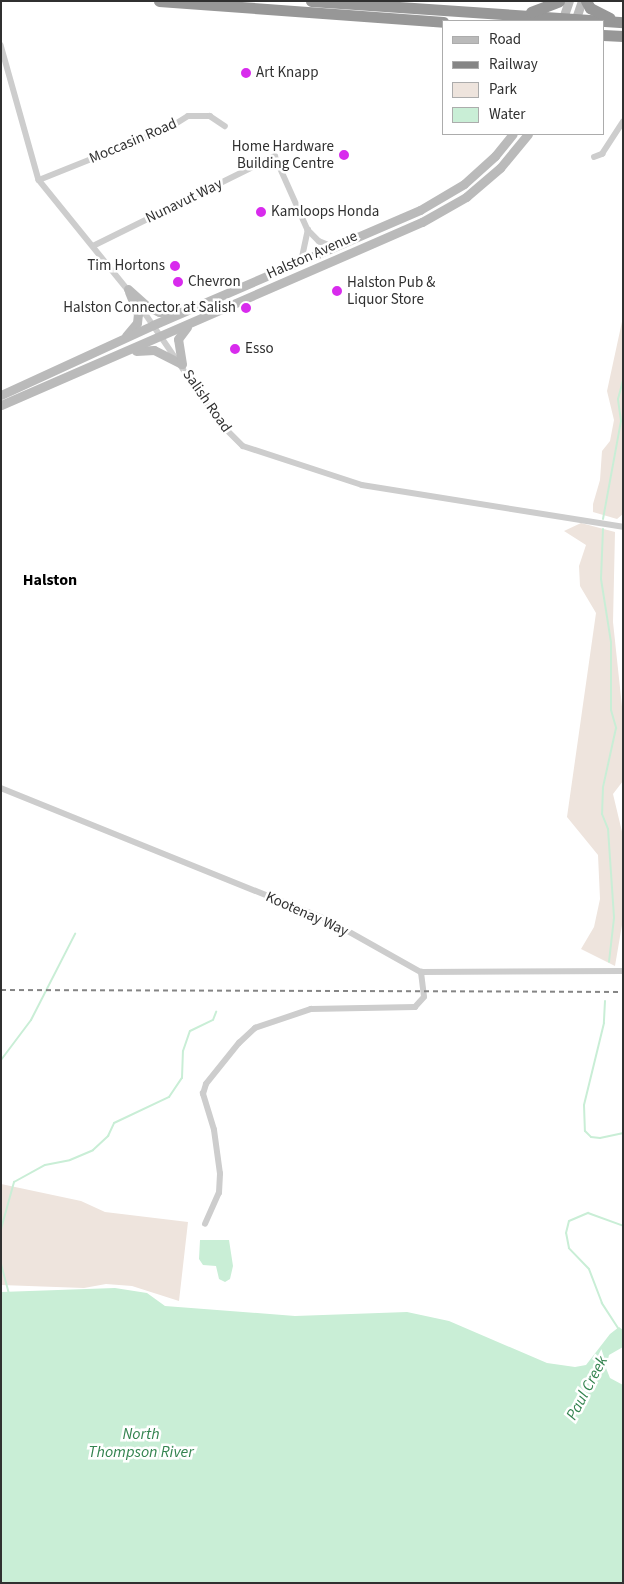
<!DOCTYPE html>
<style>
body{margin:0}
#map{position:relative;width:624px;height:1584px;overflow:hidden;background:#fff;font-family:"Source Sans 3",sans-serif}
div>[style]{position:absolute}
.green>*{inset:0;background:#eee4dd}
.water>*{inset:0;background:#c9eed6}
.stream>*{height:2px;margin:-1px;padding:0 1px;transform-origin:1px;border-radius:1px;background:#c9eed6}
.street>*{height:5.5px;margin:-2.75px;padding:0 2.75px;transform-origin:2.75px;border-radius:2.75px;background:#cdcdcd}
.secondary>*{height:9px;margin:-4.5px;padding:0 4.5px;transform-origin:4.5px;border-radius:4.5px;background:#bababa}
.highway>*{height:11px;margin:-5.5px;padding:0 5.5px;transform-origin:5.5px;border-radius:5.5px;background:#979797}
.rail>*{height:2px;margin-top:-1px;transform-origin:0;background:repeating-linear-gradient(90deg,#858585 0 5px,transparent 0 9px)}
.dots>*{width:14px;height:14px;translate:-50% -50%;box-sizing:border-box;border:2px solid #fff;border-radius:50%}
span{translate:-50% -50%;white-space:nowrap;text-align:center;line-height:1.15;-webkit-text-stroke:5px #fff;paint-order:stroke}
.poi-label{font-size:15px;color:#303030}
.left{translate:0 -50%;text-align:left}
.right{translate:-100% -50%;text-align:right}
.street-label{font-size:15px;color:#303030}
.neighbourhood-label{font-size:16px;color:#000;font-weight:700}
.water-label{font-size:16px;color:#33834f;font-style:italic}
.frame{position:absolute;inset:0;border:2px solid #303030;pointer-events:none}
.legend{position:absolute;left:442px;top:20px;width:162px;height:115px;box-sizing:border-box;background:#fff;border:1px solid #acacac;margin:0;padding:6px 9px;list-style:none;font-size:15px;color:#303030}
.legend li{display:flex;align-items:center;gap:10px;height:25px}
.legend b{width:25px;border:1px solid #acacac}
</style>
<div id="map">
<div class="green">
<div style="clip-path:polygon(623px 317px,623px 514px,617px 519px,593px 512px,593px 504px,600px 480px,602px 451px,610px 441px,614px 420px,607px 391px)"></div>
<div style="clip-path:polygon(581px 523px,615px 532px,613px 622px,623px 716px,623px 781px,613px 794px,623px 836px,623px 919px,615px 966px,581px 949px,594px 927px,600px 899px,598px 855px,567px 817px,596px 613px,580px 586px,579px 566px,586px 545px,564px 531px)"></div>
<div style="clip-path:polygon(1px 1184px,81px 1201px,105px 1212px,188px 1222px,179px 1301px,132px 1286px,106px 1284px,84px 1288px,1px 1285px)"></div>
</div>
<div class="water">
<div style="clip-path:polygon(200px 1240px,229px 1240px,233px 1266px,230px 1279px,225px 1282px,219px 1279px,216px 1266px,203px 1265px,199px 1259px)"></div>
<div style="clip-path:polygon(115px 1288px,147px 1293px,165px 1306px,295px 1316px,407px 1312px,449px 1321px,547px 1363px,575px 1367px,586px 1365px,610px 1334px,619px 1327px,623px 1330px,623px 1347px,609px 1355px,606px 1368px,610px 1378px,623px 1385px,623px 1583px,1px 1583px,1px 1292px)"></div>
</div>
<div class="stream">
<div style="left:603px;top:519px;width:100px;rotate:-79.6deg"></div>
<div style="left:621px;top:421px;width:22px;rotate:-98deg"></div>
<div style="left:618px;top:399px;width:20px;rotate:-75deg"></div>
<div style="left:603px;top:529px;width:50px;rotate:92.3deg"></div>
<div style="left:601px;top:579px;width:64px;rotate:81deg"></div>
<div style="left:611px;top:642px;width:68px;rotate:90deg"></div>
<div style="left:611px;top:710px;width:19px;rotate:74deg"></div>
<div style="left:616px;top:728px;width:60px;rotate:102.4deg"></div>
<div style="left:603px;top:787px;width:27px;rotate:92deg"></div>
<div style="left:602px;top:814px;width:16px;rotate:68deg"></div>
<div style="left:608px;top:829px;width:89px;rotate:86.1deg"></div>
<div style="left:614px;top:918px;width:44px;rotate:96.5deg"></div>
<div style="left:605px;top:1001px;width:22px;rotate:93deg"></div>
<div style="left:604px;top:1023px;width:84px;rotate:103.7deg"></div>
<div style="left:584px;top:1105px;width:26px;rotate:88deg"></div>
<div style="left:585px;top:1131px;width:8px;rotate:45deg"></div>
<div style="left:591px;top:1137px;width:9px;rotate:6deg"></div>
<div style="left:600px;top:1138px;width:24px;rotate:-12deg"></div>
<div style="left:1px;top:1060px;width:50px;rotate:-53.1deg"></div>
<div style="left:31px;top:1020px;width:97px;rotate:-62.9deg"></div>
<div style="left:1px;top:1229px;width:49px;rotate:-74.5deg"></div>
<div style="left:14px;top:1182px;width:35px;rotate:-29deg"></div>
<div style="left:45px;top:1165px;width:25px;rotate:-11deg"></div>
<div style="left:70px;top:1160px;width:25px;rotate:-23deg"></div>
<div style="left:93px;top:1150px;width:21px;rotate:-43deg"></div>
<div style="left:108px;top:1136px;width:14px;rotate:-65deg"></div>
<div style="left:114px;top:1123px;width:61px;rotate:-25.3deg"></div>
<div style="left:169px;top:1097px;width:23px;rotate:-56deg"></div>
<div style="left:182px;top:1078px;width:27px;rotate:-88deg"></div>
<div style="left:183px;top:1051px;width:21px;rotate:-71deg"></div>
<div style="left:190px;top:1031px;width:25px;rotate:-26deg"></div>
<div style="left:213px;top:1020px;width:9px;rotate:-69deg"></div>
<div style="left:1px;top:1264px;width:30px;rotate:75deg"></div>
<div style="left:618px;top:1328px;width:30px;rotate:-123deg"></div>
<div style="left:602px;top:1303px;width:36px;rotate:-111deg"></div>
<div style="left:589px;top:1269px;width:29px;rotate:-134deg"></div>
<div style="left:569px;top:1248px;width:15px;rotate:-101deg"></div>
<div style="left:566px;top:1233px;width:12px;rotate:-76deg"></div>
<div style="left:569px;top:1221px;width:21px;rotate:-23deg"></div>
<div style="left:588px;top:1213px;width:37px;rotate:20deg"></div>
</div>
<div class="street">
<div style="left:1px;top:45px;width:140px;rotate:74.3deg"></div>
<div style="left:39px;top:180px;width:143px;rotate:51deg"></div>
<div style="left:594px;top:157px;width:9px;rotate:-21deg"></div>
<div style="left:602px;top:154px;width:38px;rotate:-57deg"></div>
<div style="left:39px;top:180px;width:140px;rotate:-21.8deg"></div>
<div style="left:169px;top:128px;width:22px;rotate:-32deg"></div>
<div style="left:188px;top:116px;width:22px"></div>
<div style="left:210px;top:116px;width:18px;rotate:34deg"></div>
<div style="left:93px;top:246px;width:203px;rotate:-26.3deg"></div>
<div style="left:275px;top:156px;width:81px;rotate:66deg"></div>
<div style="left:308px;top:230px;width:16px;rotate:45deg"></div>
<div style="left:319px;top:241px;width:16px;rotate:22deg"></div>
<div style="left:301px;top:262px;width:33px;rotate:-78deg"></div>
<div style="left:136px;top:300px;width:150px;rotate:55.6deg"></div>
<div style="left:221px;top:424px;width:31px;rotate:45deg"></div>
<div style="left:243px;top:446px;width:125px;rotate:18.1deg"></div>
<div style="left:362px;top:485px;width:264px;rotate:9.1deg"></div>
<div style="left:1px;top:788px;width:355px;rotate:22deg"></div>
<div style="left:330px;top:921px;width:104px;rotate:29.3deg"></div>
<div style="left:421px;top:972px;width:202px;rotate:-0.3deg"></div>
<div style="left:205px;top:1224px;width:34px;rotate:-66deg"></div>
<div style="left:219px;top:1193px;width:19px;rotate:-87deg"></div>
<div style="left:220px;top:1174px;width:44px;rotate:-97.8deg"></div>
<div style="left:214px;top:1130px;width:38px;rotate:-107deg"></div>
<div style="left:203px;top:1094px;width:10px;rotate:-73deg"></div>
<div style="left:206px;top:1084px;width:53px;rotate:-51.2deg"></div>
<div style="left:239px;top:1043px;width:22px;rotate:-43deg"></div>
<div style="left:255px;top:1028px;width:59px;rotate:-18.7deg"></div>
<div style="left:311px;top:1009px;width:104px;rotate:-1.1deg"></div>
<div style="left:415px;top:1007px;width:13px;rotate:-48deg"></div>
<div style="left:424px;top:997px;width:25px;rotate:-97deg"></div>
</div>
<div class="secondary">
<div style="left:562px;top:21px;width:21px;rotate:-71deg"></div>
<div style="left:575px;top:21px;width:21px;rotate:-71deg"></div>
<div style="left:128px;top:289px;width:27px;rotate:42deg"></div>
<div style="left:148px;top:307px;width:12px;rotate:24deg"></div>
<div style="left:159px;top:312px;width:21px;rotate:-3deg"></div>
<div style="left:126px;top:336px;width:17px;rotate:-50deg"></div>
<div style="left:137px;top:323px;width:9px;rotate:-84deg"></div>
<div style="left:138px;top:314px;width:24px;rotate:-112deg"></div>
<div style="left:136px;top:351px;width:18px;rotate:-3deg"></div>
<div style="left:154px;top:350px;width:31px;rotate:27deg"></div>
<div style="left:182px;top:364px;width:25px;rotate:-99deg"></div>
<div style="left:178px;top:339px;width:15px;rotate:-53deg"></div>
<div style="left:1px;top:395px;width:167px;rotate:-24.7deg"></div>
<div style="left:153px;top:325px;width:291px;rotate:-23.3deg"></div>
<div style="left:420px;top:210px;width:51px;rotate:-30.6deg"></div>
<div style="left:464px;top:184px;width:42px;rotate:-42.1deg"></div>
<div style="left:495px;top:156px;width:28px;rotate:-51deg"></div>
<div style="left:1px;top:405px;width:459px;rotate:-23.5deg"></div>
<div style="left:422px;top:222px;width:51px;rotate:-29.6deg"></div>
<div style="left:466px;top:197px;width:45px;rotate:-40.5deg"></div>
<div style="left:500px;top:168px;width:44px;rotate:-50.5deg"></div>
</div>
<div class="highway">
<div style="left:159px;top:1px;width:285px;rotate:4.2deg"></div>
<div style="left:311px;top:1px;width:313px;rotate:3.9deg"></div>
<div style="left:586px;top:1px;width:8px;rotate:60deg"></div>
<div style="left:590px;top:8px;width:22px;rotate:27deg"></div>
<div style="left:531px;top:12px;width:30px;rotate:-21deg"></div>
<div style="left:603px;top:35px;width:20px;rotate:3deg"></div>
</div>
<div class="rail">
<div style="left:1px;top:990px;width:622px;rotate:0.18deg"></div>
</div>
<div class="dots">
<div style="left:246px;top:73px;background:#d82bed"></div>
<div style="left:344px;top:155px;background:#d82bed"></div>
<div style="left:261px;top:212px;background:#d82bed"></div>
<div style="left:175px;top:266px;background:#d82bed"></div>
<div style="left:178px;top:282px;background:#d82bed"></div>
<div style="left:337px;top:291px;background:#d82bed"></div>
<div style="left:246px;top:308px;background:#d82bed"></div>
<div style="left:235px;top:349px;background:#d82bed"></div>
</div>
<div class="poi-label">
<span class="left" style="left:256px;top:73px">Art Knapp</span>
<span class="right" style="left:334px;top:155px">Home Hardware<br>Building Centre</span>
<span class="left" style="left:271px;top:212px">Kamloops Honda</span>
<span class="right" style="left:165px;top:266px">Tim Hortons</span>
<span class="left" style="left:188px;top:282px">Chevron</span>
<span class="left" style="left:347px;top:291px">Halston Pub &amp;<br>Liquor Store</span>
<span class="right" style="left:236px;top:308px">Halston Connector at Salish</span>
<span class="left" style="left:245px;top:349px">Esso</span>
</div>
<div class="street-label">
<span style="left:133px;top:141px;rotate:-23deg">Moccasin Road</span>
<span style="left:184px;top:201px;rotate:-26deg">Nunavut Way</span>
<span style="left:312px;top:255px;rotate:-24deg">Halston Avenue</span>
<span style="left:207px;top:401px;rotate:55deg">Salish Road</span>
<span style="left:307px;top:914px;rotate:24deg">Kootenay Way</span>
</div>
<div class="neighbourhood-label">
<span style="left:50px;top:580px">Halston</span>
</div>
<div class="water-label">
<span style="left:587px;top:1388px;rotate:-62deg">Paul Creek</span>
<span style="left:141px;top:1443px">North<br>Thompson River</span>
</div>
<div class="frame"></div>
<ul class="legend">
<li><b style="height:6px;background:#bababa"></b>Road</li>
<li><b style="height:6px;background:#858585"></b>Railway</li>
<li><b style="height:14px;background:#eee4dd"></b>Park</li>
<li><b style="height:14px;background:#c9eed6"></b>Water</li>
</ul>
</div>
